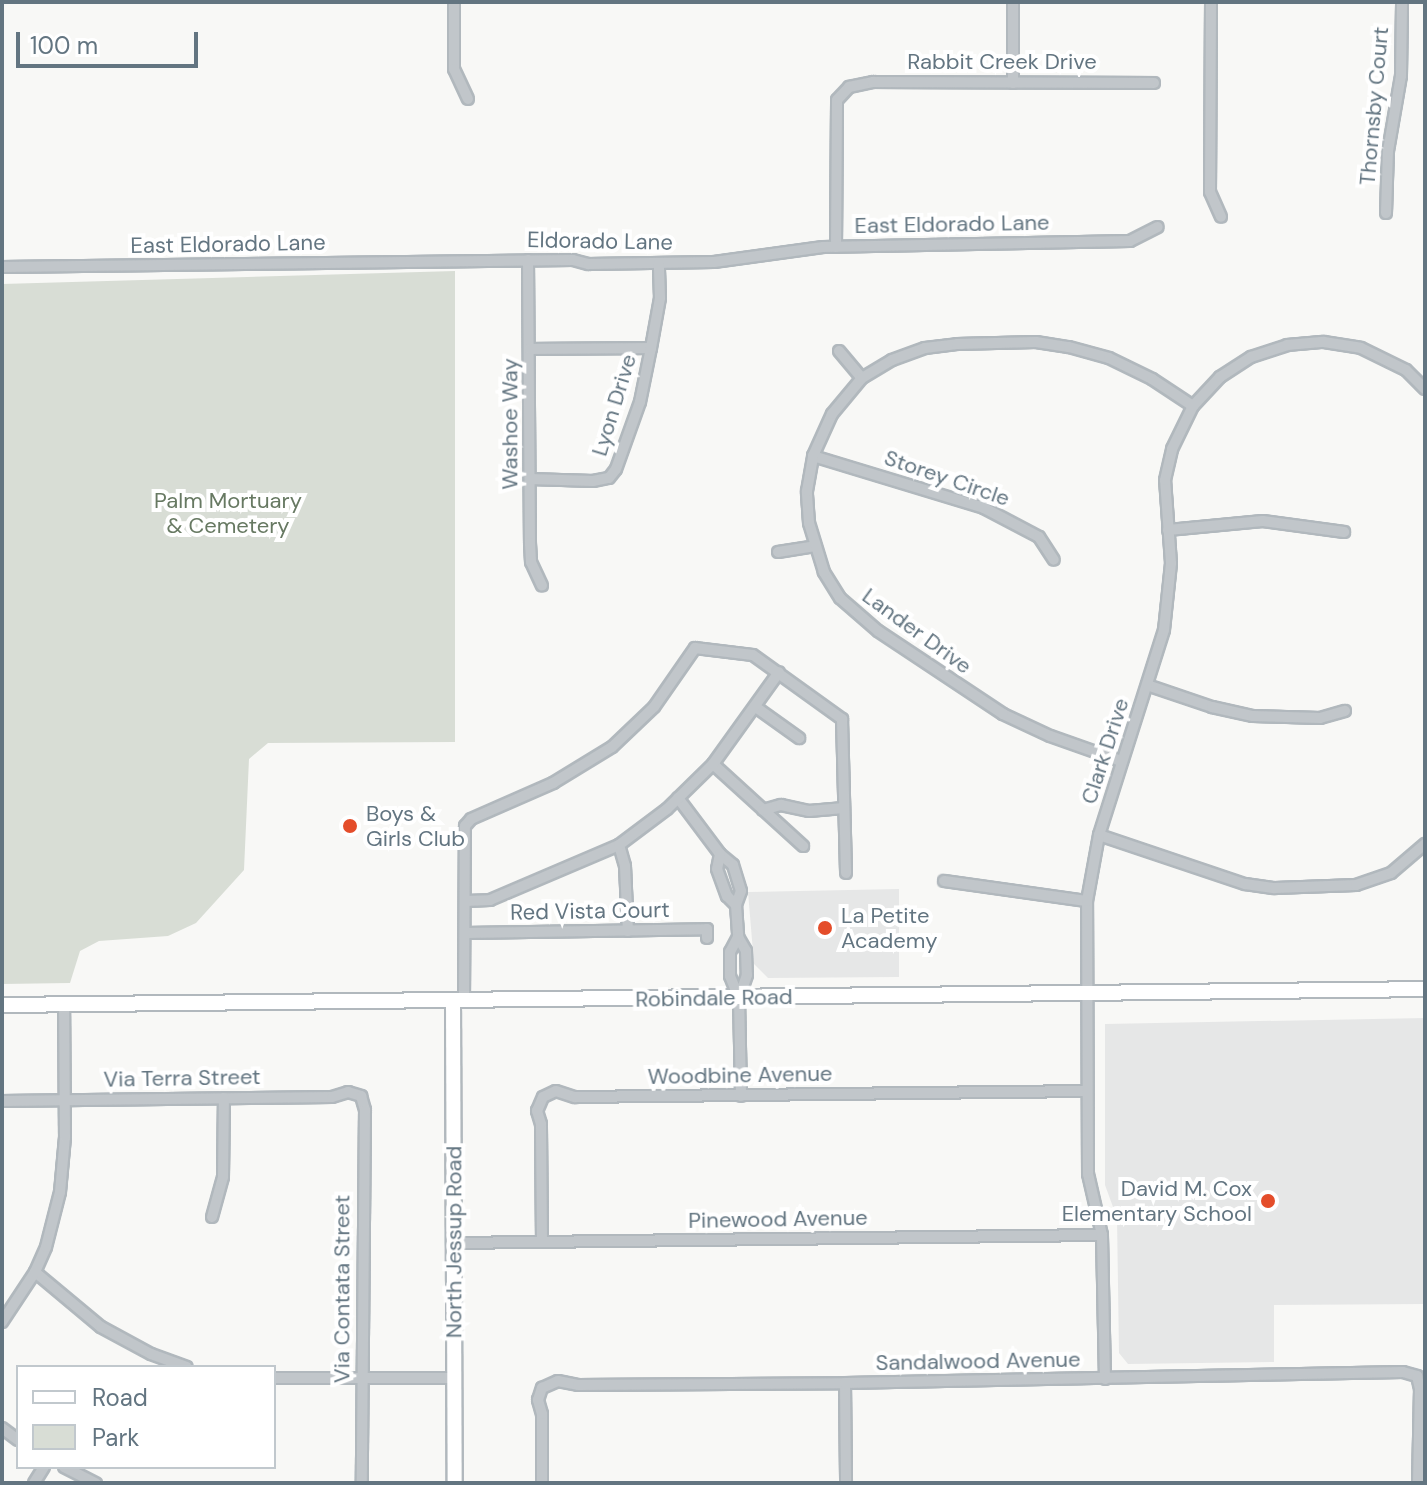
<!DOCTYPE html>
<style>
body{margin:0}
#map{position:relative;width:1427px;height:1485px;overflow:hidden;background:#f8f8f6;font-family:"DM Sans",sans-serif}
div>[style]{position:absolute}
.built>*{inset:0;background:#e6e7e7}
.green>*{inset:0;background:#d8ddd5}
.roads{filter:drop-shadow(2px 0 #b1b8bd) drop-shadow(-2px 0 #b1b8bd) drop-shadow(0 2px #b1b8bd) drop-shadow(0 -2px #b1b8bd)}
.street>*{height:10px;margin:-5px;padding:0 5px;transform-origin:5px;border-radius:5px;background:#c1c6ca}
.secondary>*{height:14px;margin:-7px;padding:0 7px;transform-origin:7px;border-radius:7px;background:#fff}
.dots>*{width:22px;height:22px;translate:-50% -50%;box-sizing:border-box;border:4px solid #fff;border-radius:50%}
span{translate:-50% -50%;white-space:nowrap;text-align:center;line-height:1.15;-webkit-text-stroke:8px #fff;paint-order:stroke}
.street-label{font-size:22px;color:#637581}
.park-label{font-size:22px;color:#677962}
.poi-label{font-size:22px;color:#637581}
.left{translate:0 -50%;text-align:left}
.right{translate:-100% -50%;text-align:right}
.frame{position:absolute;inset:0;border:4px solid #637581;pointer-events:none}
.legend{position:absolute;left:16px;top:1365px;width:260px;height:104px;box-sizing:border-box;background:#fff;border:2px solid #c1c8cd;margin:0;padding:10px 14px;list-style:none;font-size:24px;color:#637581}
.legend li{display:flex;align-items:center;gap:16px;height:40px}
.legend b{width:40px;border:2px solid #c1c8cd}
.scale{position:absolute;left:16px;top:32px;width:182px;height:36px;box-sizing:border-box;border:4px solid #637581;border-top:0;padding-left:10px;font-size:24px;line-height:28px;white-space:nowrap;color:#637581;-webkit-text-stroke:6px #fff;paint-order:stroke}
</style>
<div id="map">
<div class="built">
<div style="clip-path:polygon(899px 889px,899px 977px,768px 978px,754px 964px,748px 892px)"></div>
<div style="clip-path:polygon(1425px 1018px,1425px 1304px,1274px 1305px,1274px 1362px,1128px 1364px,1119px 1353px,1117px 1218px,1105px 1185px,1105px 1024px)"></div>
</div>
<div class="green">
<div style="clip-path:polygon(455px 271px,455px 742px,268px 743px,249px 759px,244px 870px,196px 923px,168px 936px,99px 941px,80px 951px,70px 983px,2px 984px,2px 284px)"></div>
</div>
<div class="roads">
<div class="street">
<div style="left:454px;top:2px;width:67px;rotate:90deg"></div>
<div style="left:454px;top:69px;width:33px;rotate:65deg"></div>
<div style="left:1013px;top:2px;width:81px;rotate:90deg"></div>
<div style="left:1211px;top:2px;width:190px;rotate:90.3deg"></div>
<div style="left:1210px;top:192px;width:27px;rotate:66deg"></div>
<div style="left:1386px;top:213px;width:62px;rotate:-88.2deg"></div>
<div style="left:1388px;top:151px;width:76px;rotate:-80.2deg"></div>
<div style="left:1401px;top:76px;width:74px;rotate:-89.2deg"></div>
<div style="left:836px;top:247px;width:147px;rotate:-89.6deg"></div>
<div style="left:837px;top:100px;width:18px;rotate:-47deg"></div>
<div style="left:849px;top:87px;width:25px;rotate:-12deg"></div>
<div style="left:873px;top:82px;width:281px;rotate:0.2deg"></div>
<div style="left:528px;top:260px;width:283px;rotate:89.6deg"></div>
<div style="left:530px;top:543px;width:19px;rotate:87deg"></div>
<div style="left:531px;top:562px;width:26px;rotate:65deg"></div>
<div style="left:2px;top:267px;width:571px;rotate:-0.7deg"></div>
<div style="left:573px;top:260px;width:16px;rotate:15deg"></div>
<div style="left:588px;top:264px;width:126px;rotate:-0.9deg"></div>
<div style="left:714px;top:262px;width:110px;rotate:-7.8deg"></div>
<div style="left:823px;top:247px;width:307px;rotate:-1.1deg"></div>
<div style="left:1130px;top:241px;width:31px;rotate:-27deg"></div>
<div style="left:530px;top:349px;width:121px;rotate:-0.5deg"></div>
<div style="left:839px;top:351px;width:35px;rotate:50deg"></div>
<div style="left:813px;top:456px;width:179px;rotate:16.9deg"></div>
<div style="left:984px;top:508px;width:62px;rotate:27.8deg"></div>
<div style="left:1039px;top:537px;width:27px;rotate:57deg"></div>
<div style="left:530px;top:479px;width:63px;rotate:1.8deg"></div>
<div style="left:593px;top:481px;width:16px;rotate:-11deg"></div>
<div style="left:609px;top:478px;width:11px;rotate:-52deg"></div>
<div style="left:616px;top:469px;width:71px;rotate:-70.3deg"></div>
<div style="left:640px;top:402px;width:55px;rotate:-78.5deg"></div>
<div style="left:651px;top:348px;width:51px;rotate:-79.8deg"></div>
<div style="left:660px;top:298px;width:35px;rotate:-92deg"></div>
<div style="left:1168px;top:530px;width:95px;rotate:-5.4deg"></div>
<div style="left:1263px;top:521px;width:82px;rotate:7.7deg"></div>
<div style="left:778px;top:552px;width:36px;rotate:-9deg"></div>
<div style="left:1147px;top:685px;width:69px;rotate:18.7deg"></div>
<div style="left:1212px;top:707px;width:42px;rotate:12.4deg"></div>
<div style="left:1253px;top:716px;width:67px;rotate:1.7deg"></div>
<div style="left:1320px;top:718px;width:26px;rotate:-16deg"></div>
<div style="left:757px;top:708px;width:52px;rotate:35.5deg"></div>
<div style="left:1121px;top:761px;width:75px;rotate:-160.6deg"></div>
<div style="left:1050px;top:736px;width:52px;rotate:-154.9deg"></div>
<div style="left:1003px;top:714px;width:150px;rotate:-146.4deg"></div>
<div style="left:878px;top:631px;width:50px;rotate:-139deg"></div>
<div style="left:840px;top:598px;width:31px;rotate:-122deg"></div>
<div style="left:824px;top:572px;width:51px;rotate:-107deg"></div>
<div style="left:809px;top:523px;width:32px;rotate:-94deg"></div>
<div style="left:807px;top:491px;width:36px;rotate:-80deg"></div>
<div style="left:813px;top:456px;width:46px;rotate:-65.7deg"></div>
<div style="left:832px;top:414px;width:47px;rotate:-50.2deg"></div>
<div style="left:862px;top:378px;width:35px;rotate:-31deg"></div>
<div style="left:892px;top:360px;width:35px;rotate:-20deg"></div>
<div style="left:925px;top:348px;width:32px;rotate:-7deg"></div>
<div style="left:957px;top:344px;width:79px;rotate:-1.5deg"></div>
<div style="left:1036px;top:342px;width:33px;rotate:9deg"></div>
<div style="left:1069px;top:347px;width:41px;rotate:15.4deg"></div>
<div style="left:1109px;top:358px;width:48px;rotate:26deg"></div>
<div style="left:1152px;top:379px;width:49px;rotate:33.4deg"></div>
<div style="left:713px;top:764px;width:122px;rotate:42.3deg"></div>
<div style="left:678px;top:798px;width:70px;rotate:53.1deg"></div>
<div style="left:720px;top:854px;width:17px;rotate:40deg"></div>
<div style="left:733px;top:865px;width:27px;rotate:73deg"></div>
<div style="left:741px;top:891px;width:15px;rotate:110deg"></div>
<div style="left:736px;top:905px;width:32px;rotate:86deg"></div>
<div style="left:738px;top:937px;width:16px;rotate:60deg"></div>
<div style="left:746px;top:951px;width:24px;rotate:88deg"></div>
<div style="left:747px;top:975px;width:24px;rotate:109deg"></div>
<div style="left:739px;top:998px;width:98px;rotate:88.8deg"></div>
<div style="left:763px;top:810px;width:19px;rotate:-16deg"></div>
<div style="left:781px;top:805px;width:29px;rotate:12deg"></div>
<div style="left:809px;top:811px;width:35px;rotate:-5deg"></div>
<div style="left:1099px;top:835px;width:154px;rotate:18.6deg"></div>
<div style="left:1245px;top:884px;width:30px;rotate:8deg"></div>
<div style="left:1275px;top:888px;width:81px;rotate:-2.1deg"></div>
<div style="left:1356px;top:885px;width:37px;rotate:-19deg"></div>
<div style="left:1391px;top:873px;width:45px;rotate:-40.5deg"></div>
<div style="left:619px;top:845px;width:22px;rotate:74deg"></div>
<div style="left:625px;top:866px;width:65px;rotate:87.4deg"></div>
<div style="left:720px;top:854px;width:15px;rotate:101deg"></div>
<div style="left:717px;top:869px;width:29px;rotate:70deg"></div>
<div style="left:727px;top:896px;width:13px;rotate:45deg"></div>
<div style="left:944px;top:881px;width:144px;rotate:8deg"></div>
<div style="left:465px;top:901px;width:25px;rotate:-2deg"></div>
<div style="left:490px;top:900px;width:140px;rotate:-23.1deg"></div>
<div style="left:619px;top:845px;width:60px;rotate:-36.9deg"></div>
<div style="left:667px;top:809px;width:64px;rotate:-44.4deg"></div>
<div style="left:713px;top:764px;width:113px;rotate:-54.3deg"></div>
<div style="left:465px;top:933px;width:242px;rotate:-0.9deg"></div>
<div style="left:707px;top:929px;width:9px;rotate:90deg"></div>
<div style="left:738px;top:937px;width:17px;rotate:118deg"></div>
<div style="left:730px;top:952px;width:24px;rotate:90deg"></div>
<div style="left:730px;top:976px;width:24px;rotate:68deg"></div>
<div style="left:464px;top:1001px;width:175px;rotate:-89.7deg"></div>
<div style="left:465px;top:826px;width:9px;rotate:-49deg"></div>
<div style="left:471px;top:819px;width:90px;rotate:-23.7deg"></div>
<div style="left:553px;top:783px;width:69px;rotate:-31.4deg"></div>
<div style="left:612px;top:747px;width:58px;rotate:-43.6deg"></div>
<div style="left:654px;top:707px;width:72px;rotate:-55.2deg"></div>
<div style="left:695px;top:648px;width:58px;rotate:6.9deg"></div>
<div style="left:753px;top:655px;width:110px;rotate:35.7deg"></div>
<div style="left:842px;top:719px;width:154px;rotate:88.5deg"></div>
<div style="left:2px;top:1101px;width:330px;rotate:-0.7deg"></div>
<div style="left:332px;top:1097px;width:17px;rotate:-17deg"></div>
<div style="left:348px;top:1092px;width:14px;rotate:17deg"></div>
<div style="left:361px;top:1096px;width:15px;rotate:74deg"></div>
<div style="left:365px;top:1110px;width:373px;rotate:90.5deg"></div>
<div style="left:212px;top:1217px;width:41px;rotate:-74.6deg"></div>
<div style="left:223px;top:1177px;width:79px;rotate:-89.3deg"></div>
<div style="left:542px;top:1242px;width:118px;rotate:-90.5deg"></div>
<div style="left:541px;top:1124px;width:14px;rotate:-107deg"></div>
<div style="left:537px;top:1111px;width:15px;rotate:-67deg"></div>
<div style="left:543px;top:1097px;width:14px;rotate:-25deg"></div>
<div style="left:556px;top:1091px;width:20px;rotate:18deg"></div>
<div style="left:575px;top:1097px;width:512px;rotate:-0.67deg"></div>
<div style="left:454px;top:1243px;width:648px;rotate:-0.71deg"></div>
<div style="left:35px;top:1272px;width:86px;rotate:39.8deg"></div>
<div style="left:101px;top:1327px;width:57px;rotate:28.4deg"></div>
<div style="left:151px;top:1354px;width:38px;rotate:20deg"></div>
<div style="left:2px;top:1322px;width:60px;rotate:-56.6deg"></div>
<div style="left:35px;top:1272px;width:27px;rotate:-66deg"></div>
<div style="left:46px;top:1247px;width:57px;rotate:-75.7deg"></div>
<div style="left:60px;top:1192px;width:55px;rotate:-84.8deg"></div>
<div style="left:65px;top:1137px;width:133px;rotate:-90.4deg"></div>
<div style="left:274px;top:1378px;width:181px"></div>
<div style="left:1105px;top:1379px;width:144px;rotate:-91.2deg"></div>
<div style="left:1102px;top:1235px;width:63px;rotate:-102.9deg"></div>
<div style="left:1088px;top:1174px;width:273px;rotate:-90.2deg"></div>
<div style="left:1087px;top:901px;width:67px;rotate:-79.7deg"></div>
<div style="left:1099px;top:835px;width:215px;rotate:-72.4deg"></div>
<div style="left:1164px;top:630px;width:67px;rotate:-84deg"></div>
<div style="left:1171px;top:563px;width:83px;rotate:-94.1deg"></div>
<div style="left:1165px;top:480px;width:32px;rotate:-77deg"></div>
<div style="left:1172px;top:449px;width:48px;rotate:-64deg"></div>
<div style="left:1193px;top:406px;width:40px;rotate:-47deg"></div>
<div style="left:1220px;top:377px;width:37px;rotate:-33deg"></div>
<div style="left:1251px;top:357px;width:38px;rotate:-18deg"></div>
<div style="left:1287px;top:345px;width:37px;rotate:-5deg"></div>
<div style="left:1324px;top:342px;width:37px;rotate:9deg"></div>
<div style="left:1361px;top:348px;width:50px;rotate:26.1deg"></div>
<div style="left:1406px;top:370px;width:27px;rotate:45deg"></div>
<div style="left:845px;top:1383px;width:100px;rotate:89.4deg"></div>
<div style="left:2px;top:1428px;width:20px;rotate:37deg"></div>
<div style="left:64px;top:1467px;width:36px;rotate:27deg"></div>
<div style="left:34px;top:1483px;width:19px;rotate:-58deg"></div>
<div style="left:542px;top:1483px;width:69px;rotate:-90deg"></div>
<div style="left:542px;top:1414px;width:15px;rotate:-106deg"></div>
<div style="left:538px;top:1400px;width:13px;rotate:-72deg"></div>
<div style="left:542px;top:1388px;width:17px;rotate:-24deg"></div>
<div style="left:558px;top:1381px;width:20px;rotate:11deg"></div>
<div style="left:578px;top:1385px;width:267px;rotate:-0.4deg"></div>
<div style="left:845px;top:1383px;width:558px;rotate:-1.13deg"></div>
<div style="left:1403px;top:1372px;width:15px;rotate:16deg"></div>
<div style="left:1417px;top:1376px;width:13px;rotate:77deg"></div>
<div style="left:1420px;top:1389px;width:94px;rotate:91.2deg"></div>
</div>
<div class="secondary">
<div style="left:453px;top:1001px;width:482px;rotate:89.8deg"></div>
<div style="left:2px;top:1005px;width:1423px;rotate:-0.64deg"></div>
</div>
</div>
<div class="dots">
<div style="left:350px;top:826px;background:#e44d2a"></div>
<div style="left:825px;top:928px;background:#e44d2a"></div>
<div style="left:1268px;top:1201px;background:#e44d2a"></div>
</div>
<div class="street-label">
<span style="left:1002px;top:62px">Rabbit Creek Drive</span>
<span style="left:1374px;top:106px;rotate:-85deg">Thornsby Court</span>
<span style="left:952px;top:224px;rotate:-1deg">East Eldorado Lane</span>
<span style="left:600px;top:241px;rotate:1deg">Eldorado Lane</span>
<span style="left:228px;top:244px;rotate:-1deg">East Eldorado Lane</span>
<span style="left:614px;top:405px;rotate:-73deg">Lyon Drive</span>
<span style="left:510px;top:424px;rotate:-90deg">Washoe Way</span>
<span style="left:947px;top:478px;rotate:19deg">Storey Circle</span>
<span style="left:917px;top:631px;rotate:36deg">Lander Drive</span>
<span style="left:1105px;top:751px;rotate:-72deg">Clark Drive</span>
<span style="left:590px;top:911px;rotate:-1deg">Red Vista Court</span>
<span style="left:714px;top:998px;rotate:-1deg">Robindale Road</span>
<span style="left:740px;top:1075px;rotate:-1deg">Woodbine Avenue</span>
<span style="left:182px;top:1078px;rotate:-1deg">Via Terra Street</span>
<span style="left:778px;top:1219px;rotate:-1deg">Pinewood Avenue</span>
<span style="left:454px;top:1242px;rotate:-90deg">North Jessup Road</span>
<span style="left:342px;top:1289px;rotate:-90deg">Via Contata Street</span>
<span style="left:978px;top:1361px;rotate:-1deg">Sandalwood Avenue</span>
</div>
<div class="park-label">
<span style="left:228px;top:513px">Palm Mortuary<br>&amp; Cemetery</span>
</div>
<div class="poi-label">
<span class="left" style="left:366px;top:826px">Boys &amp;<br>Girls Club</span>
<span class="left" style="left:841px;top:928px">La Petite<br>Academy</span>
<span class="right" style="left:1252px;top:1201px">David M. Cox<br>Elementary School</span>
</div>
<div class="frame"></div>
<ul class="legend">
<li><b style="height:10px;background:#fff"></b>Road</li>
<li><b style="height:22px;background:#d8ddd5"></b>Park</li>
</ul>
<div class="scale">100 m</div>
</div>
